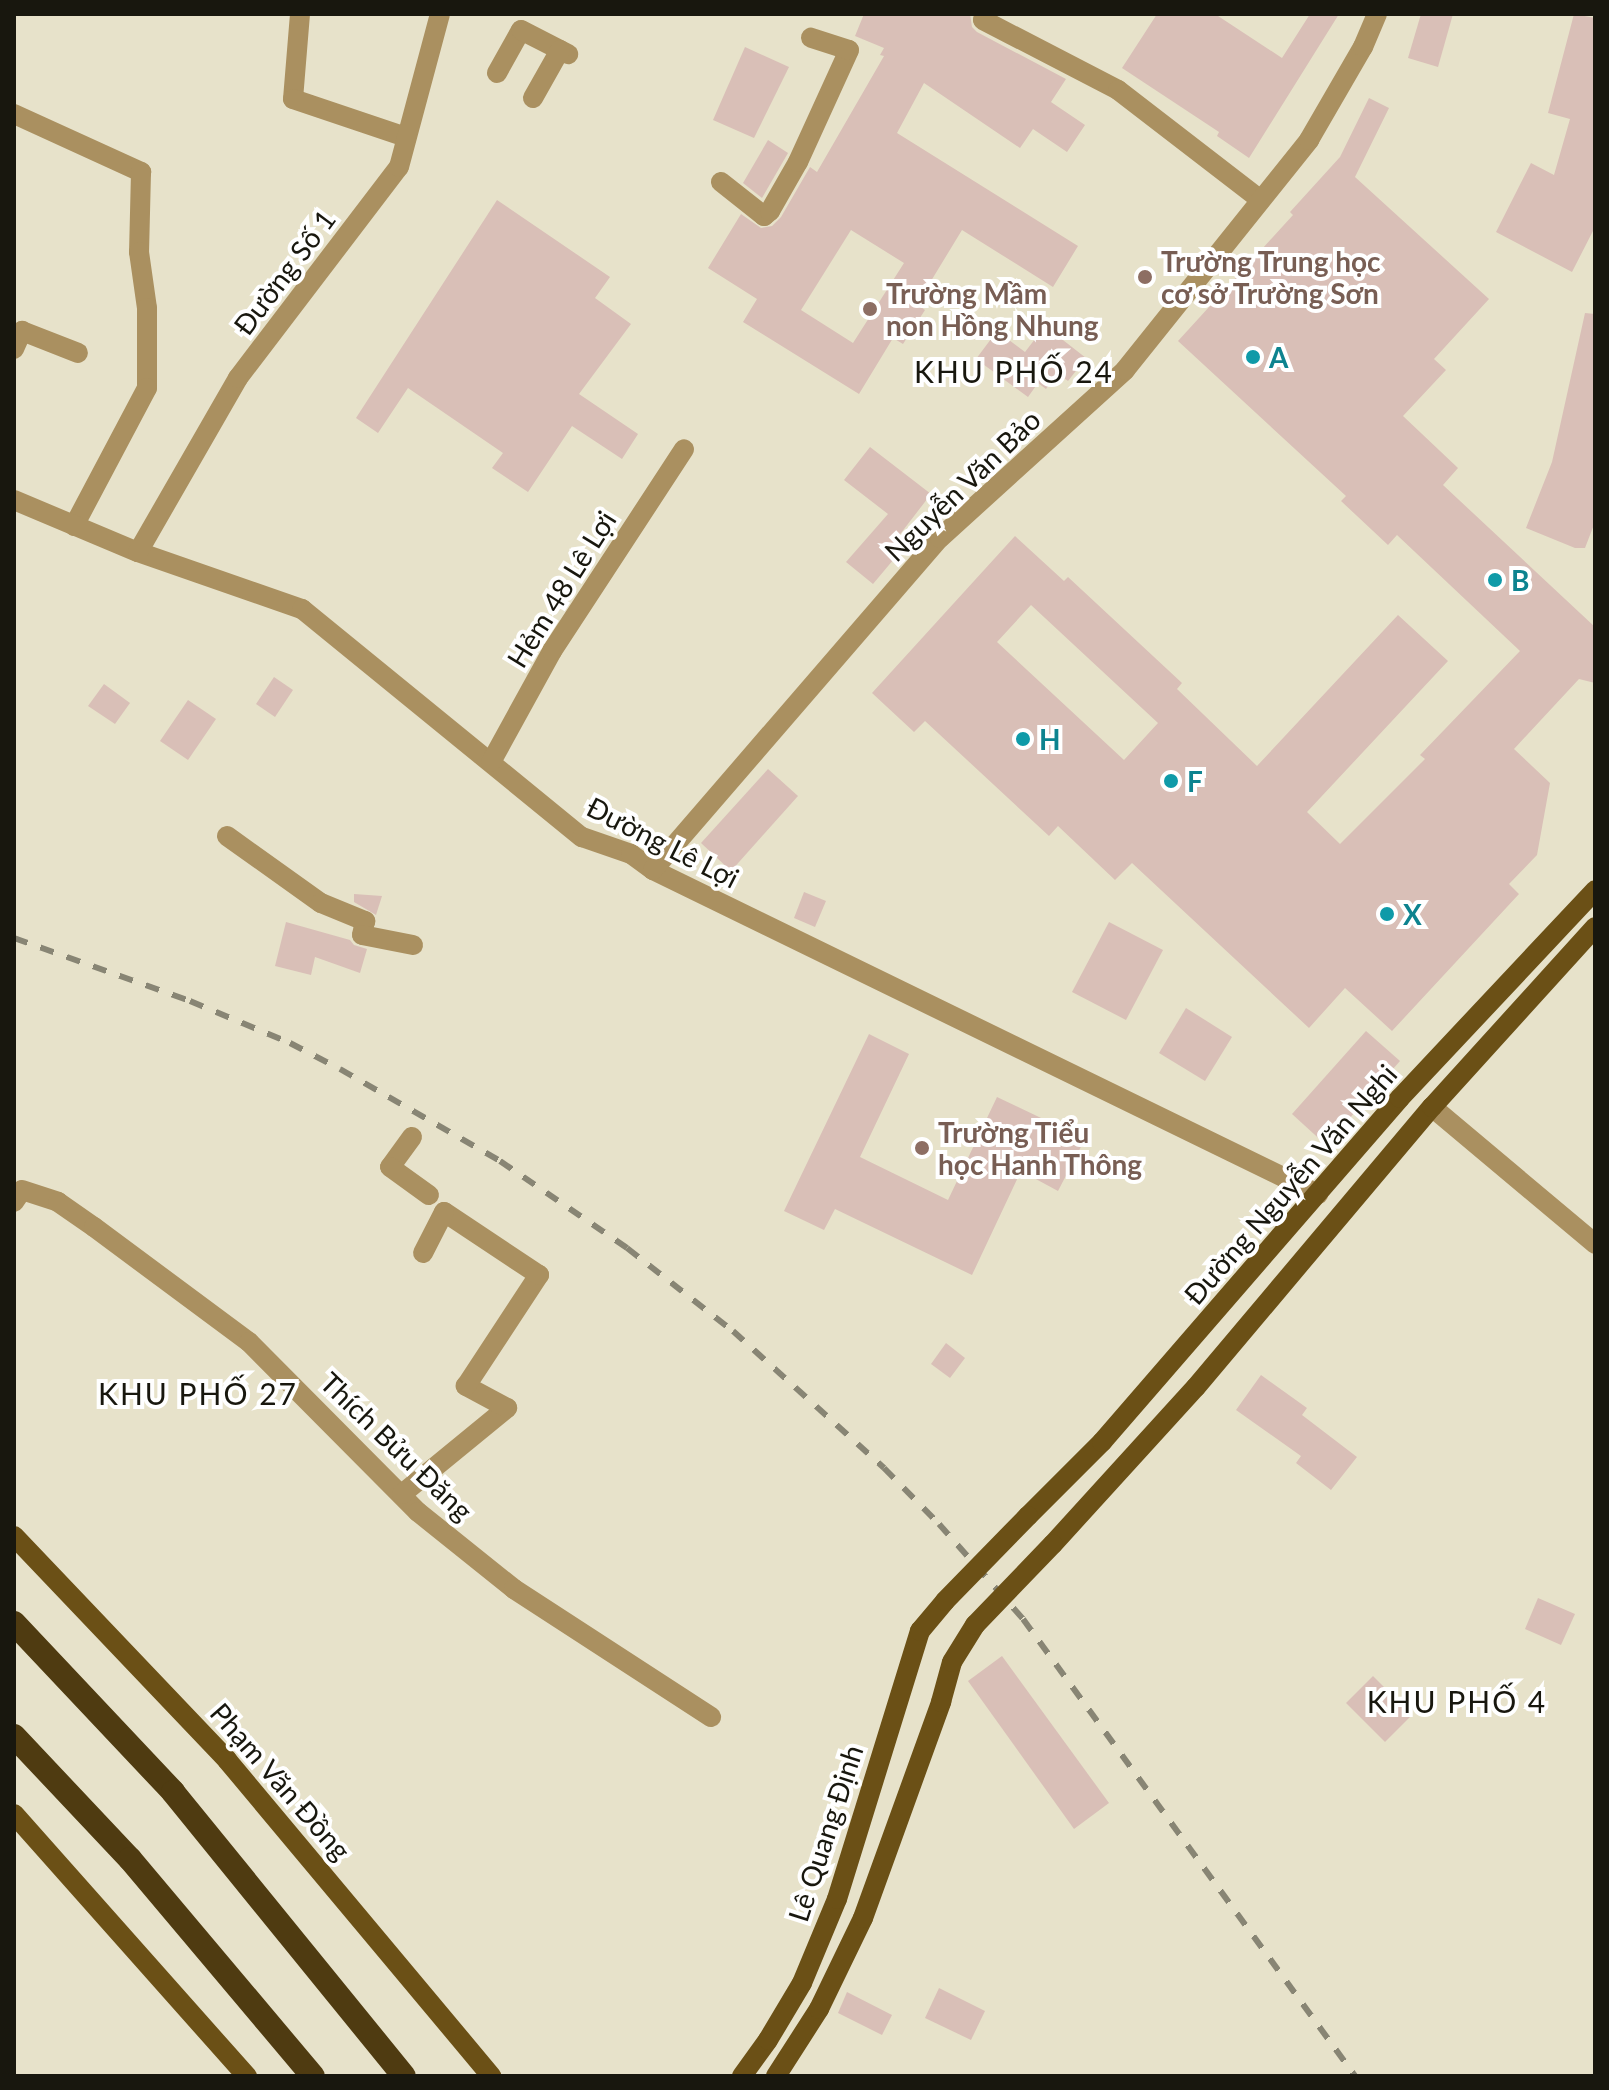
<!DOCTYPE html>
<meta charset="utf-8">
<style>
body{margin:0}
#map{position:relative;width:1609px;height:2090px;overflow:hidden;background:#e7e2ca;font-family:Lato,sans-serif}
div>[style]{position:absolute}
.building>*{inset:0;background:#d9bfb7}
.minor>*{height:20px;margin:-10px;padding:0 10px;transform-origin:10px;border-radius:10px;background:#aa9060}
.major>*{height:20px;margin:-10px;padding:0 10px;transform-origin:10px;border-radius:10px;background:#6b5016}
.highway>*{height:24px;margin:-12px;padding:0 12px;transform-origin:12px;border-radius:12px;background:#4f3b11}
.rail>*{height:6px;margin-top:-3px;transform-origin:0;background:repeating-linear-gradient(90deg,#888574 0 14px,transparent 0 28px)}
.major-bridge>*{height:20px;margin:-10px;padding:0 10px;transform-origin:10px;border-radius:10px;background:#6b5016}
.dots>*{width:22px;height:22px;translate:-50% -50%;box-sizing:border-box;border:4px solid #fff;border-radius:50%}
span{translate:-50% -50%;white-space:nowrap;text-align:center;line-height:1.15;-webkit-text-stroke:8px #fff;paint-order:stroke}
.education-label{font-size:28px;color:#785e54;font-weight:700}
.left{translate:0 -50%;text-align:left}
.street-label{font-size:28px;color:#18170e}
.culture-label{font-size:28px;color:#0d838f;font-weight:700}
.neighbourhood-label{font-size:30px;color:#18170e;letter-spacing:2px}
.frame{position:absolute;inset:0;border:16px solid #18170e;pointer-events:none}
</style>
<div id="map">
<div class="building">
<div style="clip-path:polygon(evenodd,864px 14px,970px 14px,972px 27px,977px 32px,1066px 79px,1051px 102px,1085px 125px,1067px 152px,1033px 129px,1020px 148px,924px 83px,897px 133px,1078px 246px,1053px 287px,962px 230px,917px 304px,925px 310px,903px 344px,893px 338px,859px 394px,743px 322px,757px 299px,708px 268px,741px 214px,761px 228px,772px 226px,781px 217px,810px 167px,817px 172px,884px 56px,880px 55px,884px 48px,855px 36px,864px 14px,851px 230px,904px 263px,853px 343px,801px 310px,851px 230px)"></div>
<div style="clip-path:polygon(1157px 14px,1215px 14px,1282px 58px,1310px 14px,1339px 14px,1249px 158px,1217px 136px,1219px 132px,1122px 68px)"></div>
<div style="clip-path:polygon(1421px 14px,1453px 14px,1438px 67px,1408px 58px)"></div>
<div style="clip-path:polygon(1574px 14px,1595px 18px,1595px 227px,1572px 272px,1496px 232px,1531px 163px,1554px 175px,1570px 119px,1548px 113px)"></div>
<div style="clip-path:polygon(745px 47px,789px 67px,754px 138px,713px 120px)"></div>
<div style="clip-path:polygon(evenodd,1369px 98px,1389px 108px,1355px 177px,1489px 299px,1434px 359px,1446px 370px,1403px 416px,1458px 468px,1443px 485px,1595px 627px,1595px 683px,1579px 679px,1514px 749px,1550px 783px,1537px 855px,1509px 884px,1519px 894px,1392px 1031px,1345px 988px,1309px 1028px,1132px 863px,1115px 880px,1058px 826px,1049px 836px,925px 721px,914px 732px,872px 693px,1015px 536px,1064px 581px,1068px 577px,1182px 683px,1177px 689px,1257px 766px,1398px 615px,1448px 661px,1307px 812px,1340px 844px,1425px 759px,1420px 755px,1520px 651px,1397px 535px,1388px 545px,1341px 501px,1346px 496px,1178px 341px,1293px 215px,1290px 212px,1340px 157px,1369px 98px,1031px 605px,1158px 723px,1124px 760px,997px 642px,1031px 605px)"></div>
<div style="clip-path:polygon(768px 140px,788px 153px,762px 198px,743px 183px)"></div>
<div style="clip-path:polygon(497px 200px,610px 277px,595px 298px,631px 324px,579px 394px,638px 434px,622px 459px,572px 426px,528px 492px,492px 468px,503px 453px,408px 388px,378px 433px,356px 418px)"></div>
<div style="clip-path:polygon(1585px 313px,1595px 314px,1595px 522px,1585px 548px,1575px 548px,1526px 528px,1552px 462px)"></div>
<div style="clip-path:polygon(1045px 326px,1086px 358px,1068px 381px,1057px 373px,1046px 389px,1038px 383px,1028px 397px,976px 359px,997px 331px,1025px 352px)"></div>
<div style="clip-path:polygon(870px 447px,931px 494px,891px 546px,899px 553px,873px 584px,846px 562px,888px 514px,844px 480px)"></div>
<div style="clip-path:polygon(274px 677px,293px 690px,275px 717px,256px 704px)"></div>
<div style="clip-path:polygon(104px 684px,130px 703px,115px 724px,88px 706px)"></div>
<div style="clip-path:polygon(188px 700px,216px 719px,188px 760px,160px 741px)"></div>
<div style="clip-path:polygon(768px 769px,798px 796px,731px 871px,701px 843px)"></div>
<div style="clip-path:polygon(804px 892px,826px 901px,815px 927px,794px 918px)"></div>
<div style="clip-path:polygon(354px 894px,382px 896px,376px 915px,354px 902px)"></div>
<div style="clip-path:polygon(286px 922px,350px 940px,354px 945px,367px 949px,360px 973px,315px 957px,311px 975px,275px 966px)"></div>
<div style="clip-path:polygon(1109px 922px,1163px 950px,1126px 1020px,1072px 992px)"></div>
<div style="clip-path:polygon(1186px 1008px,1232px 1037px,1205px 1081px,1159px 1053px)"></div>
<div style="clip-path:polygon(1366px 1031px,1400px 1061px,1326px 1145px,1292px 1114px)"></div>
<div style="clip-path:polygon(869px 1034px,909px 1054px,860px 1157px,948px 1200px,997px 1097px,1085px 1139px,1058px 1191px,1021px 1171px,972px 1275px,835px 1209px,824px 1230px,784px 1211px)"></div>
<div style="clip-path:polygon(946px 1343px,965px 1358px,950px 1378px,931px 1364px)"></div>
<div style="clip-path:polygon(1261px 1375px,1307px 1408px,1302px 1415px,1357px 1457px,1331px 1490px,1296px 1463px,1301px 1456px,1236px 1410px)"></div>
<div style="clip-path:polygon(1538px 1598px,1575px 1614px,1561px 1645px,1525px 1629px)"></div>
<div style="clip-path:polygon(1002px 1656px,1109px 1803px,1074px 1829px,968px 1681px)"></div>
<div style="clip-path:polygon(1373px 1676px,1412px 1715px,1385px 1742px,1346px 1703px)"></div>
<div style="clip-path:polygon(939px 1988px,985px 2011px,971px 2040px,925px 2018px)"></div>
<div style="clip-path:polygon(847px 1992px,892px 2015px,882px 2035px,838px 2013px)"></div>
</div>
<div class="minor">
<div style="left:300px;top:14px;width:85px;rotate:94.7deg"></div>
<div style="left:293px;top:99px;width:119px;rotate:18.6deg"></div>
<div style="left:985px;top:14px;width:6px;rotate:108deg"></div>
<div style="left:983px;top:20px;width:152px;rotate:27.4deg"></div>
<div style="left:1118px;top:90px;width:180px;rotate:37.6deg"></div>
<div style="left:497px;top:73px;width:49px;rotate:-60.8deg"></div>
<div style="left:521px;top:30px;width:53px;rotate:27.1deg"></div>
<div style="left:533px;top:98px;width:55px;rotate:-60.6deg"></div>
<div style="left:14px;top:114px;width:140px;rotate:24.5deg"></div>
<div style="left:141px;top:172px;width:80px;rotate:91.4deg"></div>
<div style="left:139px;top:252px;width:57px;rotate:81.9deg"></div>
<div style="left:147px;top:308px;width:80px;rotate:90deg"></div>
<div style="left:147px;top:388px;width:156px;rotate:117.9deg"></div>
<div style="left:721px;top:182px;width:55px;rotate:38.3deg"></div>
<div style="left:764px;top:216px;width:8px;rotate:-40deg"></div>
<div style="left:770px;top:211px;width:56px;rotate:-60.3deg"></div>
<div style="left:798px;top:162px;width:123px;rotate:-65.5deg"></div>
<div style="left:849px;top:50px;width:40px;rotate:-162deg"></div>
<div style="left:14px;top:349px;width:20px;rotate:-66deg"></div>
<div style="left:22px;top:331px;width:60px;rotate:21.4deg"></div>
<div style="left:14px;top:500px;width:134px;rotate:22.8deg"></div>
<div style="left:138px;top:552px;width:174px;rotate:19.2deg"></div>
<div style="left:302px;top:609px;width:361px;rotate:39.2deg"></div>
<div style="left:582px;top:837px;width:52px;rotate:19.1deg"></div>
<div style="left:631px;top:854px;width:27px;rotate:36deg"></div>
<div style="left:653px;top:870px;width:740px;rotate:25.98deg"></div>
<div style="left:138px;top:552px;width:201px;rotate:-60.1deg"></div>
<div style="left:238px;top:378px;width:265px;rotate:-52.7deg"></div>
<div style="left:399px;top:167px;width:158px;rotate:-75deg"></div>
<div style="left:491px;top:762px;width:127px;rotate:-61.2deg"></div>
<div style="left:552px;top:651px;width:241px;rotate:-56.8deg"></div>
<div style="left:227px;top:836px;width:115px;rotate:35.5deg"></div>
<div style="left:321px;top:903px;width:48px;rotate:22.2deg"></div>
<div style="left:365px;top:921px;width:14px;rotate:102deg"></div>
<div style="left:362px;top:935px;width:52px;rotate:11.1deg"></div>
<div style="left:653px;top:870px;width:439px;rotate:-49.2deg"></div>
<div style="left:940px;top:538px;width:250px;rotate:-42.2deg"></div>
<div style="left:1125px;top:370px;width:295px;rotate:-51.3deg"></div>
<div style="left:1309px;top:140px;width:108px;rotate:-59.9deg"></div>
<div style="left:1363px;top:47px;width:36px;rotate:-67deg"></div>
<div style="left:1432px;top:1107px;width:213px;rotate:40deg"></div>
<div style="left:412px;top:1137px;width:37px;rotate:126deg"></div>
<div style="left:390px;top:1167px;width:48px;rotate:35.7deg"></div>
<div style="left:14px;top:1202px;width:14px;rotate:-56deg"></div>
<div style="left:22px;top:1190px;width:38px;rotate:18deg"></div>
<div style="left:58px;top:1202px;width:44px;rotate:34.8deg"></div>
<div style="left:94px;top:1227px;width:193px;rotate:36.6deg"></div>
<div style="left:249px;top:1342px;width:240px;rotate:45.2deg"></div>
<div style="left:418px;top:1512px;width:123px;rotate:38.7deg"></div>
<div style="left:514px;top:1589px;width:235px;rotate:33deg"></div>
<div style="left:402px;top:1494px;width:136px;rotate:-39.3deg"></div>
<div style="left:507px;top:1408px;width:47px;rotate:-151.8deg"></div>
<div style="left:466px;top:1386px;width:133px;rotate:-56.7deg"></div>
<div style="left:539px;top:1275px;width:114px;rotate:-146.4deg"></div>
<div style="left:444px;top:1212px;width:46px;rotate:117.1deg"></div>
</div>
<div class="major">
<div style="left:1028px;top:1516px;width:105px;rotate:-45deg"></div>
<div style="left:1102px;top:1442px;width:455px;rotate:-49.1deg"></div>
<div style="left:1400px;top:1098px;width:285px;rotate:-46.8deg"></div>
<div style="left:14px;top:1536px;width:309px;rotate:46.4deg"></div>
<div style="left:227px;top:1760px;width:412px;rotate:50.1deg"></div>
<div style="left:1053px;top:1544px;width:212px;rotate:-47.7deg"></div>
<div style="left:1196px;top:1387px;width:366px;rotate:-49.9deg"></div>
<div style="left:1432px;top:1107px;width:243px;rotate:-47.8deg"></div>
<div style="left:14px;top:1814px;width:351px;rotate:48.4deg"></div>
<div style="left:742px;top:2076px;width:44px;rotate:-54.2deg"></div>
<div style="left:768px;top:2040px;width:66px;rotate:-59.2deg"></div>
<div style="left:802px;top:1983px;width:91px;rotate:-67.4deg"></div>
<div style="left:837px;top:1899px;width:281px;rotate:-72.8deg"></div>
<div style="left:920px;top:1631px;width:39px;rotate:-50deg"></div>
<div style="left:776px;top:2076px;width:80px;rotate:-57.3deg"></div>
<div style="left:819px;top:2009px;width:101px;rotate:-64.2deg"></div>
<div style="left:863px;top:1918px;width:230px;rotate:-70.1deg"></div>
<div style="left:941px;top:1702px;width:41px;rotate:-74.6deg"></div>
<div style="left:952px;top:1662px;width:44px;rotate:-58.1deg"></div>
</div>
<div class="highway">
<div style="left:14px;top:1623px;width:232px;rotate:46.7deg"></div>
<div style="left:173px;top:1792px;width:366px;rotate:50.9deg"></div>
<div style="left:14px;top:1736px;width:169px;rotate:46.7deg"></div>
<div style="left:130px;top:1859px;width:284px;rotate:49.9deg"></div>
</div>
<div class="rail">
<div style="left:14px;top:938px;width:187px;rotate:19.7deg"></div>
<div style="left:190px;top:1001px;width:108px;rotate:22.8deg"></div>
<div style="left:290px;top:1043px;width:56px;rotate:27.5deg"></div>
<div style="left:340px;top:1069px;width:185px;rotate:29.9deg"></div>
<div style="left:500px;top:1161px;width:154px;rotate:34.4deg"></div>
<div style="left:627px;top:1248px;width:135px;rotate:38.1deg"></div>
<div style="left:733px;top:1331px;width:204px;rotate:42.2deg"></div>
<div style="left:884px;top:1468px;width:78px;rotate:45.5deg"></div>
<div style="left:939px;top:1524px;width:127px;rotate:48.5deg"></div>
<div style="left:1023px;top:1619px;width:565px;rotate:54deg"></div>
</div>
<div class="major-bridge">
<div style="left:945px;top:1601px;width:119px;rotate:-45.7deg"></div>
<div style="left:975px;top:1625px;width:112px;rotate:-46.1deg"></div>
</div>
<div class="dots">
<div style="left:1145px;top:277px;background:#8d6e63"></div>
<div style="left:870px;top:309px;background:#8d6e63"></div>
<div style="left:1253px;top:357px;background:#0f9aa8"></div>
<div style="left:1495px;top:580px;background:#0f9aa8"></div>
<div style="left:1023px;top:739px;background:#0f9aa8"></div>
<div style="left:1171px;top:781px;background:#0f9aa8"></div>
<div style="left:1387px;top:914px;background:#0f9aa8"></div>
<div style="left:922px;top:1148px;background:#8d6e63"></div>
</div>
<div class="education-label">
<span class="left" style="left:1161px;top:277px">Trường Trung học<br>cơ sở Trường Sơn</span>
<span class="left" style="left:886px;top:309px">Trường Mầm<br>non Hồng Nhung</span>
<span class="left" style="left:938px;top:1148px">Trường Tiểu<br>học Hanh Thông</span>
</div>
<div class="street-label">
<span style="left:284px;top:272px;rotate:-53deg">Đường Số 1</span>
<span style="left:962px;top:485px;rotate:-44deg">Nguyễn Văn Bảo</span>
<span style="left:561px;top:589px;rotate:-58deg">Hẻm 48 Lê Lợi</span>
<span style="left:663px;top:842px;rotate:27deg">Đường Lê Lợi</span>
<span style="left:1290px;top:1184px;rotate:-49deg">Đường Nguyễn Văn Nghi</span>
<span style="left:397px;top:1446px;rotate:44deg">Thích Bửu Đăng</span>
<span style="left:281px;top:1781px;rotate:49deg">Phạm Văn Đồng</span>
<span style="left:825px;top:1833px;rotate:-72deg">Lê Quang Định</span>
</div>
<div class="culture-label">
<span class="left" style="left:1269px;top:357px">A</span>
<span class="left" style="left:1511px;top:580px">B</span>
<span class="left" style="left:1039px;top:739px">H</span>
<span class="left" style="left:1187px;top:781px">F</span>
<span class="left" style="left:1403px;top:914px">X</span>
</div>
<div class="neighbourhood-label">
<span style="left:1014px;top:371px">KHU PHỐ 24</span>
<span style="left:198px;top:1393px">KHU PHỐ 27</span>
<span style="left:1457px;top:1701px">KHU PHỐ 4</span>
</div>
<div class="frame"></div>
</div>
